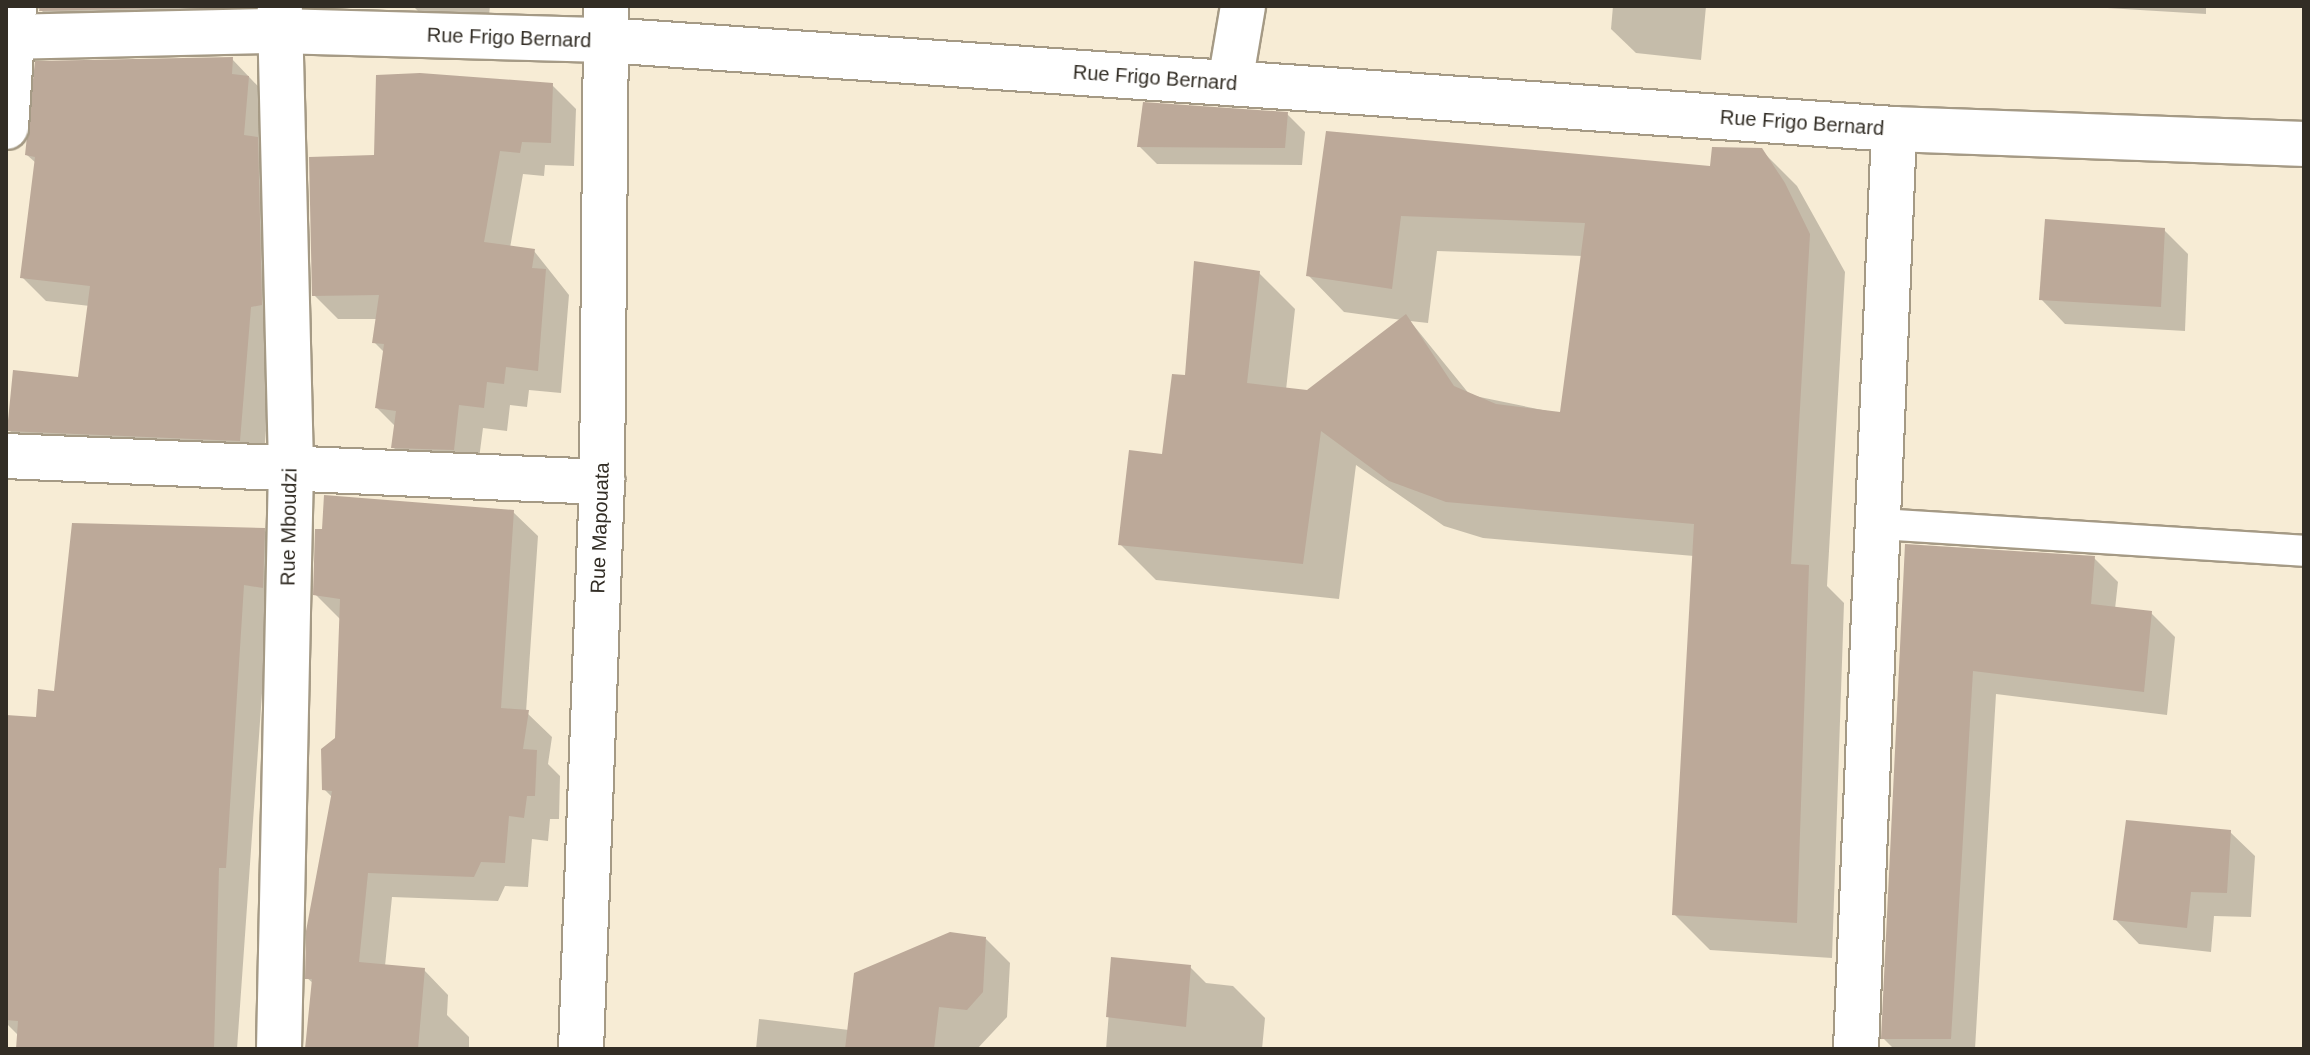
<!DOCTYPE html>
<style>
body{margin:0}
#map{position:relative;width:2310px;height:1055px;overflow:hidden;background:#f7ecd5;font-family:Arial,sans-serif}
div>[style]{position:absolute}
.shadow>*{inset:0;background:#0003}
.building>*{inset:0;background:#bca999}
.roads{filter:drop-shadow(2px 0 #a59a85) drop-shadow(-2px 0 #a59a85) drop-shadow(0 2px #a59a85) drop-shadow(0 -2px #a59a85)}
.lane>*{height:30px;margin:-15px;padding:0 15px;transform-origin:15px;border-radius:15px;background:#fff}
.street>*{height:44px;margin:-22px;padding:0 22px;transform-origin:22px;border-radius:22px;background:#fff}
span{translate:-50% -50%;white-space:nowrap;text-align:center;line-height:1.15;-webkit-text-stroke:8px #fff;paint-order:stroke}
.street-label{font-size:20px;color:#322d25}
.frame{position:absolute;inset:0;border:8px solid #322d25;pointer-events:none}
</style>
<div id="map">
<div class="shadow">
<div style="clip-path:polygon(18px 6px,259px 6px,259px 32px,66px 36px,40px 9px)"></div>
<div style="clip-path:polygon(413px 6px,410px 6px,490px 6px,488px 24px,425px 18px)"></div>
<div style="clip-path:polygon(1613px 6px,1706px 6px,1701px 60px,1636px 53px,1611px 29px)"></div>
<div style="clip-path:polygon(2074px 6px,2206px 6px,2206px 14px)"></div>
<div style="clip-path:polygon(232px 59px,273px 102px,275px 331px,263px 464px,34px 454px,9px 430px,80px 379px,90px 306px,46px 301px,22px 277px,36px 163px,27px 155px)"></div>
<div style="clip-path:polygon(552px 85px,576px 109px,574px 166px,545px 165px,544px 176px,523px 174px,510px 248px,534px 251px,569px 295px,561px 393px,529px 390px,527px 407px,510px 405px,507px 431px,483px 428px,477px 474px,417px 471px,393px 447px,396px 427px,377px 408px,385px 353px,374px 342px,377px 319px,338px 319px,314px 295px,376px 157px)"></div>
<div style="clip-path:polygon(1287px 114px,1305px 132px,1302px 165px,1157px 164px,1139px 146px)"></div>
<div style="clip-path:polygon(evenodd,1327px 133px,1712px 168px,1761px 150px,1797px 186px,1845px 272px,1827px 586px,1844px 603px,1832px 958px,1710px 950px,1674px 914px,1694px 556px,1483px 538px,1444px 526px,1356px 465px,1339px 599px,1156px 580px,1120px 544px,1164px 457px,1187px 377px,1259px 273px,1295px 309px,1286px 390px,1308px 392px,1402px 320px,1344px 312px,1308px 275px,1327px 133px,1437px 251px,1583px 256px,1562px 414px,1470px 395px,1410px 321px,1428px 323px,1437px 251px)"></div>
<div style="clip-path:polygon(2164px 230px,2188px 254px,2185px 331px,2065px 324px,2041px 299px)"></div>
<div style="clip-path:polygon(513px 512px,538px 536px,526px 712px,552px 737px,548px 764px,560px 776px,559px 819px,550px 819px,548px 841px,532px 839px,528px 887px,505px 886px,498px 901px,392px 897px,385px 966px,424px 970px,448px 995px,447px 1015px,469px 1037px,469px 1049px,307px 1049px,314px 984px,307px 978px,333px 798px,324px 789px,337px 740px,340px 619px,315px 594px)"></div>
<div style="clip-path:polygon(264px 530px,288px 554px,268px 608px,237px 1049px,18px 1049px,19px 1036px,6px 1023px,6px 717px,38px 719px,56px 694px)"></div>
<div style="clip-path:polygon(1906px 546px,2094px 558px,2118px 582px,2115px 609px,2151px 613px,2175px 637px,2167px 715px,1996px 694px,1975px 1049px,1894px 1049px,1883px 1038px)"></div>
<div style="clip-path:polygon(2230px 832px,2255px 856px,2251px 917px,2214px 916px,2211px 952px,2139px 944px,2115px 919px)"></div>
<div style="clip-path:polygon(986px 939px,1010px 963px,1007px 1017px,977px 1049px,756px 1049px,759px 1019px,849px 1030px)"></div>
<div style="clip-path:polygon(1113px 960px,1190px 967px,1206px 983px,1233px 986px,1265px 1018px,1262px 1049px,1106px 1049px)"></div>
</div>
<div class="building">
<div style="clip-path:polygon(40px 6px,234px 6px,39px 11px)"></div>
<div style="clip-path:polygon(233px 57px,232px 74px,249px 76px,244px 135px,258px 137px,262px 305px,251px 307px,240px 441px,7px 431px,13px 370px,78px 377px,90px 286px,20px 278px,35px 157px,25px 155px,35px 61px)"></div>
<div style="clip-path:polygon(420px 73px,553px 83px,551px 143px,522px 142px,520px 153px,500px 151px,484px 242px,535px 249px,532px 268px,546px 269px,538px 371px,506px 367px,504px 384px,487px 382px,484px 408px,459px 405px,454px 450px,391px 448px,396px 411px,375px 408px,384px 344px,372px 343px,379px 295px,312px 296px,309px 157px,374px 155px,376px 75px)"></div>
<div style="clip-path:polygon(1143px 102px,1288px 112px,1285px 148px,1137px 147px)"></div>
<div style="clip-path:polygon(1326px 131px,1710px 166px,1712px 147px,1762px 148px,1785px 183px,1810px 234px,1791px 564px,1809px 565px,1797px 923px,1672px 915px,1694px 524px,1446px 502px,1389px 481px,1321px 431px,1303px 564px,1118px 545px,1129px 450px,1162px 454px,1172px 374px,1185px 375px,1194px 261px,1260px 271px,1247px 383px,1307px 390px,1406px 314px,1454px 386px,1496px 404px,1560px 412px,1585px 223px,1401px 216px,1392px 289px,1306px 276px)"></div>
<div style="clip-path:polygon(2045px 219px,2165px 228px,2161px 307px,2039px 300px)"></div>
<div style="clip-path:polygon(324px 495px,514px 510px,501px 708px,529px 710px,523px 749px,537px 750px,535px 796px,527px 796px,524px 818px,509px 816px,505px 863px,481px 862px,474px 877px,368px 873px,359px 962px,425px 968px,418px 1049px,305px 1049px,312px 979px,305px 979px,306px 931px,332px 791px,322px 790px,321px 749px,335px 738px,340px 599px,313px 595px,315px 529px,322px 529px)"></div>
<div style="clip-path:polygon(72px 523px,265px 528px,263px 588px,244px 585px,226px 868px,219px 868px,214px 1049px,16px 1049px,18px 1021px,6px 1020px,6px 715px,36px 717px,38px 689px,54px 691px)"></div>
<div style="clip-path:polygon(1905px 544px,2095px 556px,2091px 604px,2152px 611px,2144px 692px,1973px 671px,1951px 1039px,1881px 1039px)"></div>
<div style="clip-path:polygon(2126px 820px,2231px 830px,2227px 893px,2191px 892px,2187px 928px,2113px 920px)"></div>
<div style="clip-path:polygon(950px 932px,986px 937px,983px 992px,967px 1010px,939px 1007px,934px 1049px,845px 1049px,854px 973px)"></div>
<div style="clip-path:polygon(1111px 957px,1191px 965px,1186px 1027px,1106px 1017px)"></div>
</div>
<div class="roads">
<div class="lane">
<div style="left:1879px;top:524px;width:426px;rotate:3.6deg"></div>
</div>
<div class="street">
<div style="left:6px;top:37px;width:272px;rotate:-1.3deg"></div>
<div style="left:278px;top:31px;width:327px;rotate:1.6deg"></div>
<div style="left:605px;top:40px;width:1292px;rotate:3.95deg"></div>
<div style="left:1894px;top:129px;width:410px;rotate:2.1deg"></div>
<div style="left:1230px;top:83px;width:78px;rotate:-80.4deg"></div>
<div style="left:6px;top:127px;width:121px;rotate:-86.2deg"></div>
<div style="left:6px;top:456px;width:597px;rotate:2.5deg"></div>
<div style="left:279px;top:1049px;width:583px;rotate:-88.82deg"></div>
<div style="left:291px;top:466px;width:460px;rotate:-91.4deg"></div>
<div style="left:581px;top:1049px;width:567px;rotate:-87.88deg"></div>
<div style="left:602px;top:482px;width:476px;rotate:-89.5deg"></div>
<div style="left:1856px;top:1049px;width:921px;rotate:-87.63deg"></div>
</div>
</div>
<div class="street-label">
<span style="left:509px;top:38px;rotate:2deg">Rue Frigo Bernard</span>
<span style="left:1155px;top:78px;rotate:4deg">Rue Frigo Bernard</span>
<span style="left:1802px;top:123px;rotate:4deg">Rue Frigo Bernard</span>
<span style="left:289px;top:527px;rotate:-89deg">Rue Mboudzi</span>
<span style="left:600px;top:528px;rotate:-88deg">Rue Mapouata</span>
</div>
<div class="frame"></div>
</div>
